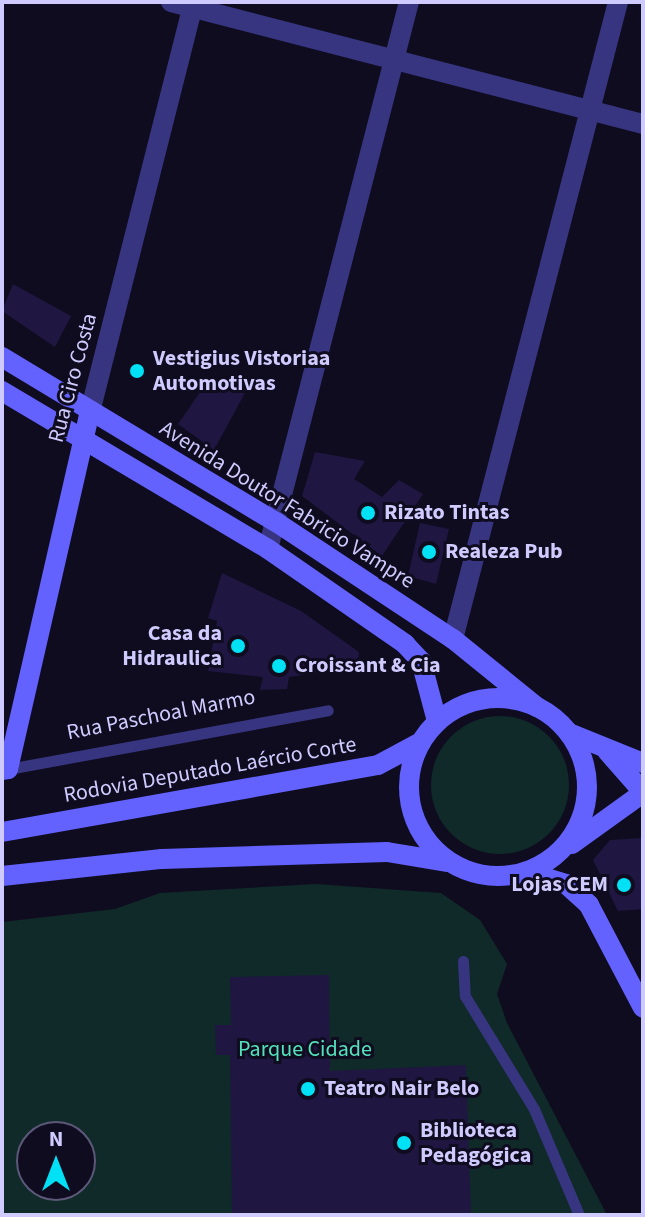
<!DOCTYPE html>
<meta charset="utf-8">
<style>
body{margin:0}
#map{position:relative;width:645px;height:1217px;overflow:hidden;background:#0f0c20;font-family:"Source Sans 3",sans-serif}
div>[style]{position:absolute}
.green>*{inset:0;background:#0f2a28}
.round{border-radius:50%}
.building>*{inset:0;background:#1f1741}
.lane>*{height:11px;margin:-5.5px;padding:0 5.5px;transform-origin:5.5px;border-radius:5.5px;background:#373580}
.street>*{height:20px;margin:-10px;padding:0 10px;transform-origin:10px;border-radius:10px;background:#373580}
.secondary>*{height:20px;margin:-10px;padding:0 10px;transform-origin:10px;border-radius:10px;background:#6362ff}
.secondary>.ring{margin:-10px;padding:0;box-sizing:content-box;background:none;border:20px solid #6362ff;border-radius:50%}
.dots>*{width:22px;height:22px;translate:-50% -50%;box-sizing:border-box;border:4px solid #0f0c20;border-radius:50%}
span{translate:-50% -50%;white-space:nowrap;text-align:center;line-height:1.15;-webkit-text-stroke:6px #0f0c20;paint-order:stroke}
.poi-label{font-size:22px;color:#d0cbff;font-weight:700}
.left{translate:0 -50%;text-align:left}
.right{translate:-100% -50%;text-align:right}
.street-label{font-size:22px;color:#d0cbff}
.park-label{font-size:22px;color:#54e2bc}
.frame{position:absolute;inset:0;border:4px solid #d0cbff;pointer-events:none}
.north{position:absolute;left:16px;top:1121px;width:80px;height:80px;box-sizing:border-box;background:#0f0c20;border:2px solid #5c5879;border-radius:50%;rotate:0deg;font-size:22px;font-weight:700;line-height:32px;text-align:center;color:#d0cbff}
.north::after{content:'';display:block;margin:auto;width:28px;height:36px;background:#00e1f6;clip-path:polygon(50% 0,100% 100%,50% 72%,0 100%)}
</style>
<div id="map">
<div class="green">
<div class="round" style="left:431px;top:716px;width:138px;height:138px"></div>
<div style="clip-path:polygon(evenodd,316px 884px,441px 893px,480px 920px,507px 964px,497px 994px,507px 1023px,607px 1215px,2px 1215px,2px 922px,115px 909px,160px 893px,316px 884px,32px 1137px,80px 1137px,80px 1185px,32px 1185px,32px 1137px)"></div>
</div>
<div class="building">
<div style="clip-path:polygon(13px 284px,71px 316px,55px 347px,2px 311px)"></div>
<div style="clip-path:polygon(205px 385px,246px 391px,214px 450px,178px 424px)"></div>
<div style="clip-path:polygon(315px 452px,365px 461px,354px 479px,382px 497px,399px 480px,423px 494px,382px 556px,302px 496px)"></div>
<div style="clip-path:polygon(420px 523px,449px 529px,436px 584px,408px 576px)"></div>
<div style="clip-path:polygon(222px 573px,301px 611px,359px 652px,357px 667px,289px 677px,287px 689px,260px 690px,263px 677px,208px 671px,217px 621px,208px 618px)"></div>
<div style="clip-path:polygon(643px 838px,643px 909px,618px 911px,593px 860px,610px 840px)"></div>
<div style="clip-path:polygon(329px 975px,330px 1071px,466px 1065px,471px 1215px,232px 1215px,230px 1055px,216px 1055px,215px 1025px,231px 1025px,230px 977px)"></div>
</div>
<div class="lane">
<div style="left:8px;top:769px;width:325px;rotate:-10.4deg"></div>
<div style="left:463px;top:961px;width:35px;rotate:87deg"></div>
<div style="left:465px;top:996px;width:132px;rotate:58.6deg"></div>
<div style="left:534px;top:1109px;width:115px;rotate:67deg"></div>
</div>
<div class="street">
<div style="left:171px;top:2px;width:488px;rotate:14.5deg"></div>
<div style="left:90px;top:412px;width:423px;rotate:-75.8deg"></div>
<div style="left:268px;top:549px;width:565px;rotate:-75.55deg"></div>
<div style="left:453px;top:639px;width:658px;rotate:-75.48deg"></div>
</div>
<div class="secondary">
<div style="left:2px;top:357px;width:320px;rotate:31.1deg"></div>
<div style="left:276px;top:522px;width:212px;rotate:33.5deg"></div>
<div style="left:453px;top:639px;width:108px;rotate:39deg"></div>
<div style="left:2px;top:391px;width:309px;rotate:30.7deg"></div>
<div style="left:268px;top:549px;width:167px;rotate:34.7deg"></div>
<div style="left:405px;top:644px;width:23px;rotate:47deg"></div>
<div style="left:421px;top:661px;width:62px;rotate:75.1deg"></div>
<div class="ring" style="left:409px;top:698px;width:158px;height:158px"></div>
<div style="left:569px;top:733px;width:80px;rotate:22.1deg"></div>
<div style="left:607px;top:751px;width:55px;rotate:48.7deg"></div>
<div style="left:2px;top:770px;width:6px;rotate:-9deg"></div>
<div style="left:8px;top:769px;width:366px;rotate:-77.1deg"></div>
<div style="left:2px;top:832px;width:382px;rotate:-10.1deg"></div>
<div style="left:378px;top:765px;width:49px;rotate:-28.1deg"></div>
<div style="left:572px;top:844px;width:87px;rotate:-35.7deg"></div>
<div style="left:527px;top:872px;width:41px;rotate:17.1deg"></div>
<div style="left:566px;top:884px;width:31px;rotate:42deg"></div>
<div style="left:589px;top:905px;width:116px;rotate:62.3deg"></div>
<div style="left:2px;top:876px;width:161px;rotate:-6.1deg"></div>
<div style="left:162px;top:859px;width:225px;rotate:-1.8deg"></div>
<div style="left:387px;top:852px;width:62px;rotate:9.3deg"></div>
</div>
<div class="dots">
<div style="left:137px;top:371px;background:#00e1f6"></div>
<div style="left:368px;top:513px;background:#00e1f6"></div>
<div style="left:429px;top:552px;background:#00e1f6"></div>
<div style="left:238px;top:646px;background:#00e1f6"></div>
<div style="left:279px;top:666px;background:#00e1f6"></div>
<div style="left:624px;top:885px;background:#00e1f6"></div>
<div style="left:308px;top:1089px;background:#00e1f6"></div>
<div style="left:404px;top:1143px;background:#00e1f6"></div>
</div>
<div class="poi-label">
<span class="left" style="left:153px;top:371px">Vestigius Vistoriaa<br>Automotivas</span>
<span class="left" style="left:384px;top:513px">Rizato Tintas</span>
<span class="left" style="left:445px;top:552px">Realeza Pub</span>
<span class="right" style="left:222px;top:646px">Casa da<br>Hidraulica</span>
<span class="left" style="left:295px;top:666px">Croissant &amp; Cia</span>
<span class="right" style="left:608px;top:885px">Lojas CEM</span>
<span class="left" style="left:324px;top:1089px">Teatro Nair Belo</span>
<span class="left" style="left:420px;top:1143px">Biblioteca<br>Pedagógica</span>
</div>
<div class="street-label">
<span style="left:73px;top:378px;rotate:-75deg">Rua Ciro Costa</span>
<span style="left:287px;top:505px;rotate:32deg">Avenida Doutor Fabricio Vampre</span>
<span style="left:161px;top:715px;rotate:-11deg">Rua Paschoal Marmo</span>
<span style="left:210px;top:770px;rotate:-10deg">Rodovia Deputado Laércio Corte</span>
</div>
<div class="park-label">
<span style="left:305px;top:1050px">Parque Cidade</span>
</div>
<div class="frame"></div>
<div class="north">N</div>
</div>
